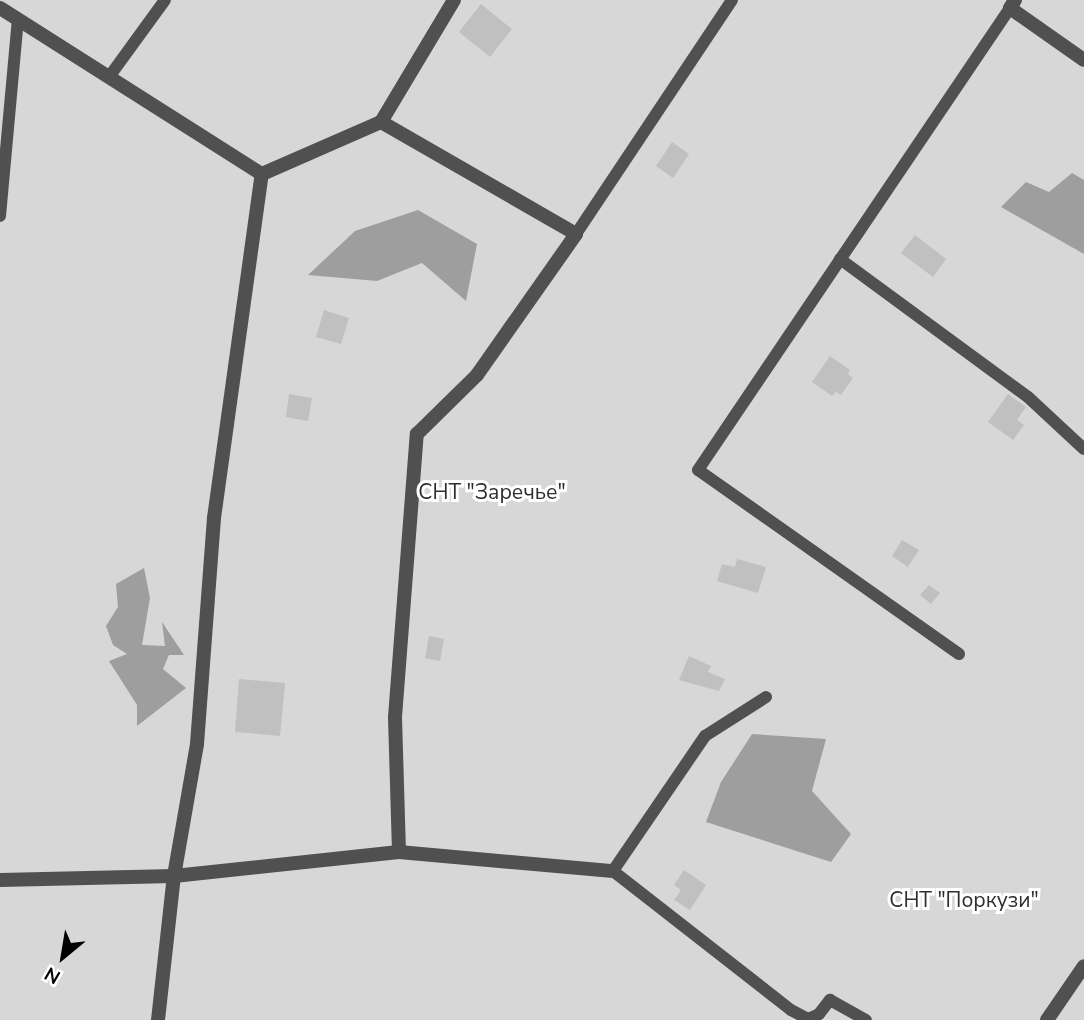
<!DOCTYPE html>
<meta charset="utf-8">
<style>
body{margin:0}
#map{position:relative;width:1084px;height:1020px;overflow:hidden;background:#fff;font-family:"Nunito Sans",sans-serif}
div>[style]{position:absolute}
.green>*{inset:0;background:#d7d7d7}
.water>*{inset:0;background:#9e9e9e}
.building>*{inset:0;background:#c0c0c0}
.service>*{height:12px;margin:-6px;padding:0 6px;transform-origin:6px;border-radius:6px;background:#505050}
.minor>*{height:14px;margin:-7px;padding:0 7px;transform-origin:7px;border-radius:7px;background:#505050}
span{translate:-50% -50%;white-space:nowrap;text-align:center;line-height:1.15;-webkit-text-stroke:6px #fff;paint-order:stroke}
.park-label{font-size:21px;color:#2e2e2e}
.north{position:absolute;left:28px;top:922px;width:70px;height:70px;-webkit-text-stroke:5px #fff;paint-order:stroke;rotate:210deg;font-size:19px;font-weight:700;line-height:28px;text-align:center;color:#000}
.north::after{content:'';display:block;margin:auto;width:24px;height:32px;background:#000;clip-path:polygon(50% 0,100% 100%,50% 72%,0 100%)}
</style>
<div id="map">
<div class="green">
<div style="clip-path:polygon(0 0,1084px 0,1084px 1020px,0 1020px)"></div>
</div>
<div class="water">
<div style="clip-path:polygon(1072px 173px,1084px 180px,1084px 254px,1001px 207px,1026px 182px,1049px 192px)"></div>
<div style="clip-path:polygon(418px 210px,477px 244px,466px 301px,422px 263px,377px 281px,308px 275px,355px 231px)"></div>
<div style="clip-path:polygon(144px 568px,150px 598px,142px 645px,165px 646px,162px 622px,184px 655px,169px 655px,163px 669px,186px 688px,137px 726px,137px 705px,109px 661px,127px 654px,113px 645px,106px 626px,118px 607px,116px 584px)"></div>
<div style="clip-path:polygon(752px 734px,826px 739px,812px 791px,851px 834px,831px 862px,706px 822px,721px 782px)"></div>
</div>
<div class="building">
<div style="clip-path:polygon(481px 4px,512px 29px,490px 57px,459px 32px)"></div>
<div style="clip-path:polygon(672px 142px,689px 154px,673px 178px,656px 166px)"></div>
<div style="clip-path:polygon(915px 235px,946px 259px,933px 277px,901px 253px)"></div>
<div style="clip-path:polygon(324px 310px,349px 318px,341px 344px,316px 337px)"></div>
<div style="clip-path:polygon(830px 356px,850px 370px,848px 374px,853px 378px,841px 395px,836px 392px,832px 396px,812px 382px)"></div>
<div style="clip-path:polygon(289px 394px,312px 398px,308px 421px,286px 417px)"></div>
<div style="clip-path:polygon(1008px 394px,1026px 407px,1017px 420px,1024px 425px,1013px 440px,988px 422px)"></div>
<div style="clip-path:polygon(902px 540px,919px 550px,908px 567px,892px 556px)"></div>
<div style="clip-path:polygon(737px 559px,766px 567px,758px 593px,717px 581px,722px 564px,735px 567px)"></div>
<div style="clip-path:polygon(929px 585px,940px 593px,931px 604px,920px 595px)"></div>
<div style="clip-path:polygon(429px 636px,444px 639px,440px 661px,425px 658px)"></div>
<div style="clip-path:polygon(689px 656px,711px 666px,708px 672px,725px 679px,719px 691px,679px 680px)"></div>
<div style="clip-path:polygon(239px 679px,285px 683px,280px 736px,235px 732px)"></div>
<div style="clip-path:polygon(684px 870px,706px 885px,690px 910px,674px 900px,681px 890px,674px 885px)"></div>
</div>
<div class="service">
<div style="left:109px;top:77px;width:95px;rotate:-54deg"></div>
<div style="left:0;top:216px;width:197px;rotate:-84.8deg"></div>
<div style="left:576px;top:234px;width:281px;rotate:-56.3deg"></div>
<div style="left:840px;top:259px;width:233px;rotate:36.3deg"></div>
<div style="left:1028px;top:397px;width:76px;rotate:42.9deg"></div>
<div style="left:959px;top:654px;width:319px;rotate:-144.8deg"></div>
<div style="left:698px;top:470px;width:557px;rotate:-55.97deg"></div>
<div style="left:766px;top:697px;width:72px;rotate:147.4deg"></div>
<div style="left:705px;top:736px;width:163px;rotate:124.3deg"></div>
<div style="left:613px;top:871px;width:226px;rotate:38deg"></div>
<div style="left:791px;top:1010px;width:19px;rotate:28deg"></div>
<div style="left:808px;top:1019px;width:12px;rotate:-24deg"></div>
<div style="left:819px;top:1014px;width:18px;rotate:-52deg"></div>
<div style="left:830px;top:1000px;width:41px;rotate:29.1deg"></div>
</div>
<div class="minor">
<div style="left:1015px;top:0;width:9px;rotate:122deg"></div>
<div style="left:1010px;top:8px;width:90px;rotate:35.1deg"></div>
<div style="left:0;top:8px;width:310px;rotate:32.4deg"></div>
<div style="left:262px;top:174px;width:130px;rotate:-23.6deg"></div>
<div style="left:399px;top:852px;width:135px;rotate:-91.7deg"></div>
<div style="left:395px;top:717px;width:284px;rotate:-85.6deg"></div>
<div style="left:417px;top:434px;width:84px;rotate:-44.5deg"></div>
<div style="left:477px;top:375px;width:172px;rotate:-54.9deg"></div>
<div style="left:576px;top:234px;width:225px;rotate:-150.1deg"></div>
<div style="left:381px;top:122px;width:142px;rotate:-59.1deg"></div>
<div style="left:0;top:880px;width:174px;rotate:-1.3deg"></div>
<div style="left:174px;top:876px;width:226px;rotate:-6.1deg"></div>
<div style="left:399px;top:852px;width:215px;rotate:5.1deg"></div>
<div style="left:158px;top:1020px;width:145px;rotate:-83.7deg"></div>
<div style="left:174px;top:876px;width:134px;rotate:-80.1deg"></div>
<div style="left:197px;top:744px;width:227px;rotate:-85.7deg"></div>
<div style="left:214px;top:518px;width:347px;rotate:-82.1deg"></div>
<div style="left:1047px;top:1020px;width:65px;rotate:-55.6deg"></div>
</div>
<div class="park-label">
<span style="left:492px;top:492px">СНТ "Заречье"</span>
<span style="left:964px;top:900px">СНТ "Поркузи"</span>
</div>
<div class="north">N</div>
</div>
